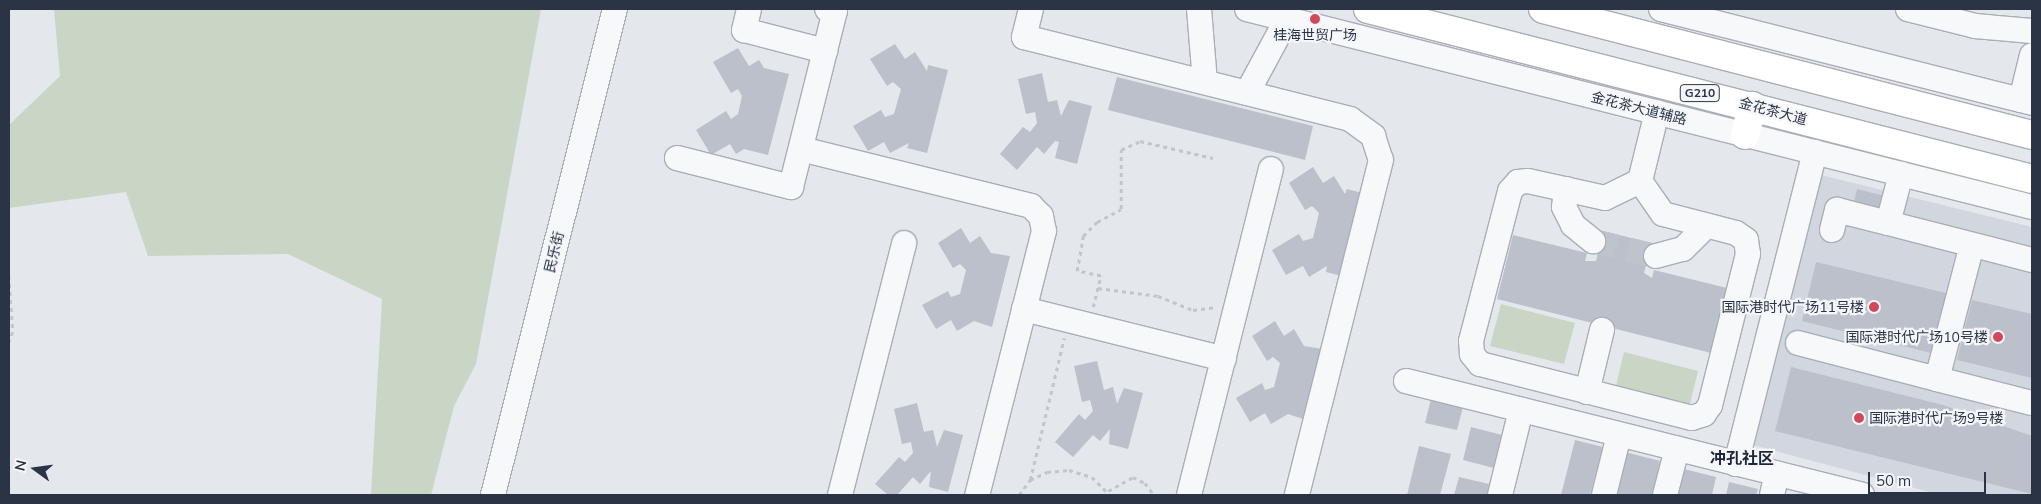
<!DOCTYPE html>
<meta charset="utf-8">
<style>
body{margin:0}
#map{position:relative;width:2041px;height:504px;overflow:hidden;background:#e4e7ec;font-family:Mulish,"Noto Sans SC",sans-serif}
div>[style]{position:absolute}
.built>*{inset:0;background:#d2d6de}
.green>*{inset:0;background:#c9d6c5}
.building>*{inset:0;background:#bbc0ca}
.minor-tunnel>*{height:24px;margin-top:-12px;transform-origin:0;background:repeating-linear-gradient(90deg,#bfc3cb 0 24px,transparent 0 36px)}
.path>*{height:2.5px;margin-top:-1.25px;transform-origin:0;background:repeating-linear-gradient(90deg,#c2c5cb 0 4px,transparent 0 8px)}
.roads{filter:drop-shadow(1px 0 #a9aeb7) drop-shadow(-1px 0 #a9aeb7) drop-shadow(0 1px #a9aeb7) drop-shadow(0 -1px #a9aeb7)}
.minor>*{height:24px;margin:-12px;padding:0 12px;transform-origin:12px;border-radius:12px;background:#f7f8fa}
.highway>*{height:28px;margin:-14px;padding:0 14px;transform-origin:14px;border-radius:14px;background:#fff}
.dots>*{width:14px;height:14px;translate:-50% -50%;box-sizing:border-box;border:2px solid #f4f6f9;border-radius:50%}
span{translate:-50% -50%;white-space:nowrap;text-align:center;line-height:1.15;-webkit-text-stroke:4.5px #f4f6f9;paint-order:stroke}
.shield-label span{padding:1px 4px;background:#f4f6f9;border:1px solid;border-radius:4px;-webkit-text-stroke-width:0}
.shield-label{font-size:12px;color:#2b3445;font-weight:700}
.poi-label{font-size:14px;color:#2b3445}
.right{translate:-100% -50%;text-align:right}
.left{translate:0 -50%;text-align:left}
.street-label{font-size:14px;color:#2b3445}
.quarter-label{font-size:16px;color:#1d2536;font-weight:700}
.frame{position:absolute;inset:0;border:10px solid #2b3445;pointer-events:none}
.north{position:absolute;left:10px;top:444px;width:50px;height:50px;-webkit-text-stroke:4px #f4f6f9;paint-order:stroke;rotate:284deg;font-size:14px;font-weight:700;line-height:20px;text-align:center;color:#2b3445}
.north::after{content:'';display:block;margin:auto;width:18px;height:22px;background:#2b3445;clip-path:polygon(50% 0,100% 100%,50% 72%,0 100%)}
.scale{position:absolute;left:1868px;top:472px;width:118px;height:22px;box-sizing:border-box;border:2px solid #2b3445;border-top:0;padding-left:6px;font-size:15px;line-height:18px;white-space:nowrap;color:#2b3445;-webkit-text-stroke:4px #f4f6f9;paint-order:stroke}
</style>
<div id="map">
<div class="built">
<div style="clip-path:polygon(1821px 175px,2032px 227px,2032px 495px,1941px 495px,1753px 445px)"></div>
</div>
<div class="green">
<div style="clip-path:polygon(54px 9px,541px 9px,476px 364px,454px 406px,431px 495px,371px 495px,382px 299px,288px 254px,148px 256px,126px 192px,9px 208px,9px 125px,60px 76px)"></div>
<div style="clip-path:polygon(1501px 304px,1575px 323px,1564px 364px,1490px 346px)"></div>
<div style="clip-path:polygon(1624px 352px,1698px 371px,1688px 412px,1614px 394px)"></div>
</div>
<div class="building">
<div style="clip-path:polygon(895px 44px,905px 59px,915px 52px,927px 71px,928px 65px,948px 70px,927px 153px,907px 148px,909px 143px,890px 153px,884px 142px,868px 151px,853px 126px,881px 110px,885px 117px,894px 114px,901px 89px,893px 82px,887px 86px,870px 59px)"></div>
<div style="clip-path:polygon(738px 48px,749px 66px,759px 60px,764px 68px,789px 74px,768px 155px,744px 149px,736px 154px,730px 144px,711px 155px,696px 130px,726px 111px,731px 119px,738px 114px,742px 96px,738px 89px,731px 93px,713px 62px)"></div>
<div style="clip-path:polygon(1042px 73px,1048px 102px,1057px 100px,1061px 116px,1069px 100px,1092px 106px,1077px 164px,1055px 158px,1059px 142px,1055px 141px,1044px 154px,1037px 147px,1017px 170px,1000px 154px,1023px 127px,1030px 132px,1037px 123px,1035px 112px,1026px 114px,1018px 79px)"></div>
<div style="clip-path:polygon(1117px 77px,1313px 126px,1305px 160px,1108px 110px)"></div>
<div style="clip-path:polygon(1313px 167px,1323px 183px,1334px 176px,1345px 194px,1347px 189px,1366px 194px,1346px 277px,1326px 272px,1327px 266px,1309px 277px,1303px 266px,1286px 275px,1272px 250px,1299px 234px,1303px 241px,1313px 238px,1319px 213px,1312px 206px,1305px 210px,1289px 183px)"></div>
<div style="clip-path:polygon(1857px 189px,1885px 196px,1881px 214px,1853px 207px)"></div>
<div style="clip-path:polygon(961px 228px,970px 243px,980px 236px,991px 253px,1010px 256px,992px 327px,974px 321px,957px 331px,951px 320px,936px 329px,922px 305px,948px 291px,951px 297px,960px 294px,966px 270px,960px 264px,953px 268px,938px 243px)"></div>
<div style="clip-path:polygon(1603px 231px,1652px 243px,1644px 273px,1652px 278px,1654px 270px,1731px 289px,1715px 354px,1497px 299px,1513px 235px,1587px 253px,1585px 261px,1596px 261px)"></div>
<div style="clip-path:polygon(1816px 262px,1946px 293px,1931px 353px,1802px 321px)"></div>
<div style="clip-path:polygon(1972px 300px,2032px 314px,2032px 378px,1957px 360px)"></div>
<div style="clip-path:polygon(1275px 321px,1284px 336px,1294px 329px,1304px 346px,1323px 349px,1306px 420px,1288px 414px,1271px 424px,1265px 413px,1250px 422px,1236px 398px,1262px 383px,1265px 390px,1274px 387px,1280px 363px,1273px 357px,1267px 361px,1252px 336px)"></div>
<div style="clip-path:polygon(1097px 361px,1104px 390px,1113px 387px,1117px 404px,1124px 388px,1143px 393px,1128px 449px,1109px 444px,1110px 429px,1100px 441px,1093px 435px,1073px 457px,1055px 442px,1079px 414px,1085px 420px,1093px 411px,1090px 400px,1082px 402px,1074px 366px)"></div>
<div style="clip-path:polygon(1791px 367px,1943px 405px,2032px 436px,2032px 494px,1775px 431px)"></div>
<div style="clip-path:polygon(1431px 399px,1463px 407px,1457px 430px,1425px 423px)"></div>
<div style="clip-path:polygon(917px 403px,924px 432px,933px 430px,937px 447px,944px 430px,963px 435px,948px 492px,929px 487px,931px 471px,920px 484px,913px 477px,897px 495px,888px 495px,875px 484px,899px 457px,905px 462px,913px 453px,911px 442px,902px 444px,894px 409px)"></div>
<div style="clip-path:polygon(1471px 427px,1502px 435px,1494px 468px,1463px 460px)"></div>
<div style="clip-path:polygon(1575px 440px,1603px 447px,1590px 495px,1561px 495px)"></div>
<div style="clip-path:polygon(1419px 446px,1451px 454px,1440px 495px,1407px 495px)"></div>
<div style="clip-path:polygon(1625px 452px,1660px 461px,1652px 495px,1614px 495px)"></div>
<div style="clip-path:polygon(1684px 469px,1716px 477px,1712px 495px,1678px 495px)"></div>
<div style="clip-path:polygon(1459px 477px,1489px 484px,1487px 495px,1454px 495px)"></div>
<div style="clip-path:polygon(1729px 482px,1758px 489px,1756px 495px,1726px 495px)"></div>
</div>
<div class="minor-tunnel">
<div style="left:1593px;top:241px;width:65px;rotate:13.4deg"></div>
</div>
<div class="path">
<div style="left:9px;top:276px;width:56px;rotate:85.9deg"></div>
<div style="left:13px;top:332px;width:11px;rotate:112deg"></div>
<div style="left:1098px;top:288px;width:61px;rotate:7.6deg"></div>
<div style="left:1158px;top:296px;width:38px;rotate:22deg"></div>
<div style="left:1193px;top:310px;width:24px;rotate:-7deg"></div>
<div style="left:1093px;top:307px;width:32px;rotate:-76deg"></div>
<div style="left:1101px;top:276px;width:25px;rotate:-168deg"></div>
<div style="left:1077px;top:271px;width:36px;rotate:-80deg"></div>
<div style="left:1083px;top:236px;width:20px;rotate:-45deg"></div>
<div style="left:1097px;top:222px;width:27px;rotate:-28deg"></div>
<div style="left:1121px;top:209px;width:59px;rotate:-90deg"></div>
<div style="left:1121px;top:150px;width:21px;rotate:-25deg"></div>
<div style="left:1140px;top:141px;width:75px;rotate:13.1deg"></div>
<div style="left:1030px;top:480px;width:146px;rotate:-76.5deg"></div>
<div style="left:1108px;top:491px;width:29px;rotate:-29deg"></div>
<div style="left:1133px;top:477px;width:13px;rotate:27deg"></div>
<div style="left:1145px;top:483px;width:15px;rotate:53deg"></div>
<div style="left:1019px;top:495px;width:19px;rotate:-54deg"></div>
<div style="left:1030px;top:480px;width:19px;rotate:-25deg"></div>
<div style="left:1047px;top:472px;width:22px;rotate:-5deg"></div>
<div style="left:1069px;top:470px;width:24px;rotate:17deg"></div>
<div style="left:1092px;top:477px;width:25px;rotate:45deg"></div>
</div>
<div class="roads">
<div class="minor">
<div style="left:749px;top:9px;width:22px;rotate:103deg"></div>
<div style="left:744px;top:30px;width:84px;rotate:14.5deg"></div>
<div style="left:1031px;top:9px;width:29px;rotate:104deg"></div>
<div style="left:1024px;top:37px;width:336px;rotate:14.1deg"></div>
<div style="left:1350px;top:119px;width:29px;rotate:36deg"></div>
<div style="left:1373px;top:136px;width:25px;rotate:72deg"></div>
<div style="left:1381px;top:160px;width:345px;rotate:104.1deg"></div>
<div style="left:1199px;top:9px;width:73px;rotate:85.3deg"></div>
<div style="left:1247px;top:9px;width:810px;rotate:14.16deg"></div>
<div style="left:1661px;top:9px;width:383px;rotate:14.2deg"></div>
<div style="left:1908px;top:9px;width:69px;rotate:14.2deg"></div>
<div style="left:1975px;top:26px;width:57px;rotate:5deg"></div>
<div style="left:1247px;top:93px;width:84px;rotate:-61.6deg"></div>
<div style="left:2021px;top:100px;width:46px;rotate:-76.3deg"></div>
<div style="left:801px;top:149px;width:237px;rotate:13.9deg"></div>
<div style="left:1031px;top:206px;width:14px;rotate:45deg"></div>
<div style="left:1041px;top:216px;width:15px;rotate:79deg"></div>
<div style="left:1044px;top:231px;width:272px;rotate:104.2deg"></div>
<div style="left:677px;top:158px;width:118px;rotate:14.3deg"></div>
<div style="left:791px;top:187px;width:181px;rotate:-76deg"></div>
<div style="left:835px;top:11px;width:8px;rotate:-166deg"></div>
<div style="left:1528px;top:181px;width:79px;rotate:12.4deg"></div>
<div style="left:1605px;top:198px;width:39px;rotate:-26deg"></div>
<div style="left:1640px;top:181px;width:40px;rotate:55.1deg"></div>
<div style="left:1663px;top:214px;width:75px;rotate:14.6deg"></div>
<div style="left:1736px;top:233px;width:12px;rotate:35deg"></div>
<div style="left:1746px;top:240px;width:14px;rotate:82deg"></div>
<div style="left:1748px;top:254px;width:156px;rotate:104.1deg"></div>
<div style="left:1710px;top:405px;width:11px;rotate:124deg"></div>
<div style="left:1704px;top:414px;width:13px;rotate:162deg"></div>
<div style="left:1692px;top:418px;width:219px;rotate:-165.7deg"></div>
<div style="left:1480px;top:364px;width:13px;rotate:-129deg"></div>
<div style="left:1472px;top:354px;width:13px;rotate:-94deg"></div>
<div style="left:1471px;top:341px;width:155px;rotate:-75.4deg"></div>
<div style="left:1510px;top:191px;width:12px;rotate:-48deg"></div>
<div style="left:1518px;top:182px;width:10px;rotate:-6deg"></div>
<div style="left:1640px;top:181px;width:71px;rotate:-76.2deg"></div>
<div style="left:1566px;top:189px;width:18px;rotate:96deg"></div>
<div style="left:1564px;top:207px;width:20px;rotate:63deg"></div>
<div style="left:1573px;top:225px;width:26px;rotate:39deg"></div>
<div style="left:1888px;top:223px;width:149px;rotate:14.4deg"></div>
<div style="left:1832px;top:230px;width:21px;rotate:-76deg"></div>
<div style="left:1837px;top:210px;width:53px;rotate:14.3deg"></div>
<div style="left:1888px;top:223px;width:51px;rotate:-75.1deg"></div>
<div style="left:1656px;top:256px;width:28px;rotate:-15deg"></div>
<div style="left:1683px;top:249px;width:33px;rotate:-45deg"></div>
<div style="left:1024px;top:309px;width:206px;rotate:14deg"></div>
<div style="left:1798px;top:343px;width:144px;rotate:14.5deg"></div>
<div style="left:1937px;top:379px;width:138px;rotate:-75.4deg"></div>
<div style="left:1937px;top:379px;width:98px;rotate:14.2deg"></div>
<div style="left:1406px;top:381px;width:470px;rotate:14deg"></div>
<div style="left:1587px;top:392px;width:64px;rotate:-76.4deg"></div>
<div style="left:1736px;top:464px;width:322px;rotate:-75.8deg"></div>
<div style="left:493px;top:495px;width:501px;rotate:-75.91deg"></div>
<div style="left:840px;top:495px;width:260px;rotate:-75.7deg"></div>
<div style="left:1189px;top:495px;width:336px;rotate:-75.9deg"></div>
<div style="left:1500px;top:495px;width:88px;rotate:-76.1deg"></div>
<div style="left:1604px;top:495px;width:62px;rotate:-76deg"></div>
<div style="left:1665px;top:495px;width:48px;rotate:-75.4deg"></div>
<div style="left:1772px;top:495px;width:22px;rotate:-77deg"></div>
</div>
<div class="highway">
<div style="left:1368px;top:9px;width:685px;rotate:14.36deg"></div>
<div style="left:1543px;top:9px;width:505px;rotate:14.45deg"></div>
<div style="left:1745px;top:135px;width:30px;rotate:-76deg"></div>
</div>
</div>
<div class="dots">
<div style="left:1315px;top:19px;background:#d1495b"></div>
<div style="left:1874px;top:307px;background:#d1495b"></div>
<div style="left:1998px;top:337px;background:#d1495b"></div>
<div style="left:1859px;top:418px;background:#d1495b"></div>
</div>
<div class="shield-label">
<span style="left:1700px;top:93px">G210</span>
</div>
<div class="poi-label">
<span style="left:1315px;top:35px">桂海世贸广场</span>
<span class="right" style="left:1864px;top:307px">国际港时代广场11号楼</span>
<span class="right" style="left:1988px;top:337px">国际港时代广场10号楼</span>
<span class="left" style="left:1869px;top:418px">国际港时代广场9号楼</span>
</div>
<div class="street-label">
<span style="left:1639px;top:108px;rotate:14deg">金花茶大道辅路</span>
<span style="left:1773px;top:111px;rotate:15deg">金花茶大道</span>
<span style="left:554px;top:252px;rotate:-76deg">民乐街</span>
</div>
<div class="quarter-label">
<span style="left:1742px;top:458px">冲孔社区</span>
</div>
<div class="frame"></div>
<div class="north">N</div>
<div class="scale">50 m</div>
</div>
